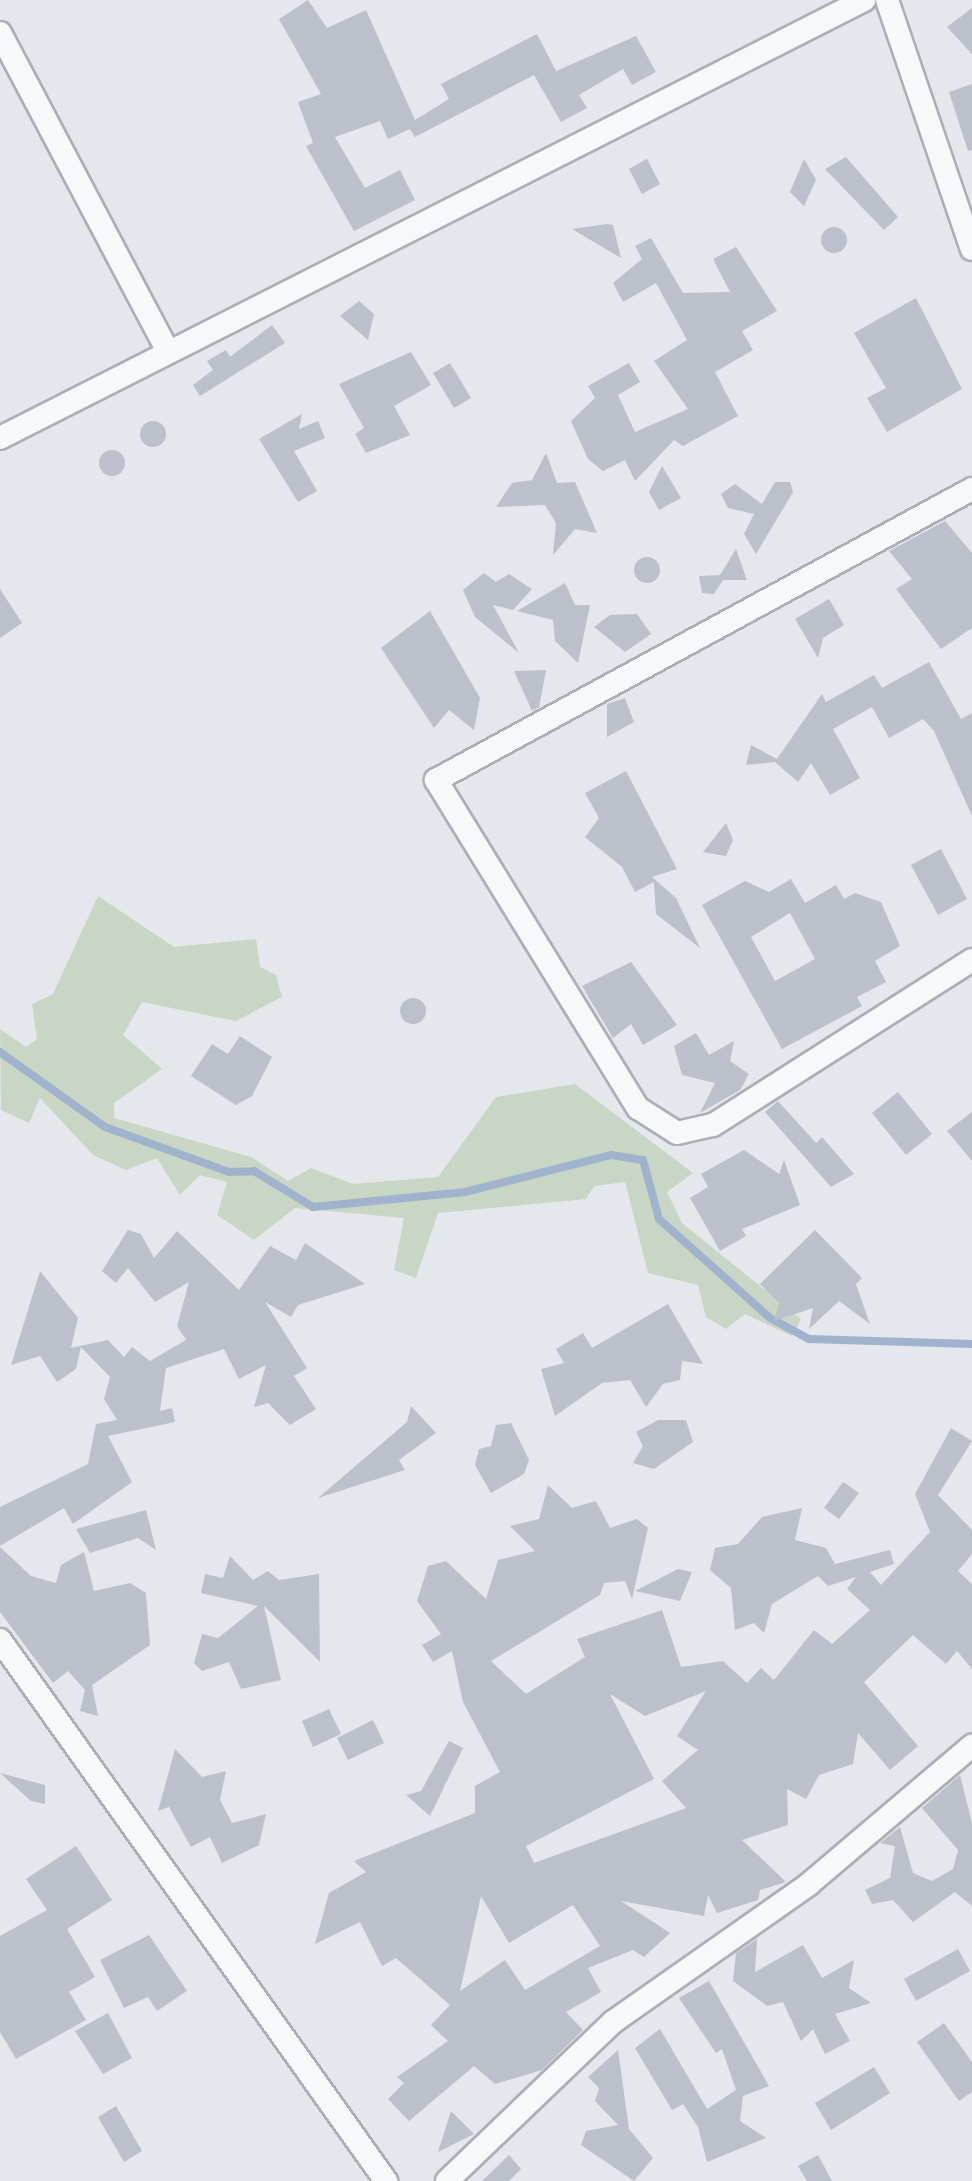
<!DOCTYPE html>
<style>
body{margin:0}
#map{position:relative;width:972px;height:2181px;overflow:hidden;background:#e4e7ec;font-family:"Space Grotesk",sans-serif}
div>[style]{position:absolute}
.green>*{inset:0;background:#c9d6c5}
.stream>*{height:8px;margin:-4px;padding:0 4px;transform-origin:4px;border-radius:4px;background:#9fb4cc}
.building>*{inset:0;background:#bbc0ca}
.round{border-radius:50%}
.roads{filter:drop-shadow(2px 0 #a9aeb7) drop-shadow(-2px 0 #a9aeb7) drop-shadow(0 2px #a9aeb7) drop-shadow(0 -2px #a9aeb7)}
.minor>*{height:22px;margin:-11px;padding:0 11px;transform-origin:11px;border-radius:11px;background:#f7f8fa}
span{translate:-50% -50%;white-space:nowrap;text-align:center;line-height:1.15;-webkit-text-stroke:9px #f4f6f9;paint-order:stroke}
</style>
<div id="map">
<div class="green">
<div style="clip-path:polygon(98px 896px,174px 947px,256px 939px,260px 967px,276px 975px,282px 997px,236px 1021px,142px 1002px,123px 1035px,162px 1069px,114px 1103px,114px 1118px,251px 1157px,288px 1181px,311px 1168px,353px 1184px,438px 1177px,496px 1097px,575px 1084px,693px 1173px,667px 1192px,682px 1223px,801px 1319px,792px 1336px,745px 1314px,726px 1329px,706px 1317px,698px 1285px,648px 1273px,625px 1182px,594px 1186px,586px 1199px,438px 1213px,416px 1278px,394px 1270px,404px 1218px,295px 1208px,254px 1240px,217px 1215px,227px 1182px,200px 1175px,180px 1195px,157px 1158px,126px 1170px,93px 1155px,40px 1098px,29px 1123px,1px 1110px,0 1029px,26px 1047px,37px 1039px,32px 1004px,53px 994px)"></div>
</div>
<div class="stream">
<div style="left:0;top:1052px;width:129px;rotate:35.5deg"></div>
<div style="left:105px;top:1127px;width:132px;rotate:19.9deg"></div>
<div style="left:229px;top:1172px;width:25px;rotate:-2deg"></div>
<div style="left:254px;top:1171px;width:69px;rotate:31.4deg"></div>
<div style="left:313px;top:1207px;width:153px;rotate:-5.6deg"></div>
<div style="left:465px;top:1192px;width:151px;rotate:-14.2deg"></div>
<div style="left:611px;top:1155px;width:32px;rotate:9deg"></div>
<div style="left:643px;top:1160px;width:61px;rotate:74.8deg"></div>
<div style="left:659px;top:1219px;width:149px;rotate:41.7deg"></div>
<div style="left:770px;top:1318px;width:44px;rotate:28.3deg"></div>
<div style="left:809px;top:1339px;width:163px;rotate:1.8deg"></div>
</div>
<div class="building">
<div style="clip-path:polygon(308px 0,327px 28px,366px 10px,415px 120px,449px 99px,441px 84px,537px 34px,556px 71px,636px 36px,656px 72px,632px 85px,623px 69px,579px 95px,587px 108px,561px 122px,534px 75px,415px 137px,410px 129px,388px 139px,380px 121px,335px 137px,365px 188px,400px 170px,415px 200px,354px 231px,306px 146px,313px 143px,298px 102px,321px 94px,279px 19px)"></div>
<div style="clip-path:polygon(972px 8px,972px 54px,947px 27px)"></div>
<div style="clip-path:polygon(972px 84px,972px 150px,968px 151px,949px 92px)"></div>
<div style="clip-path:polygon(846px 157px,898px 217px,884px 230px,825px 169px)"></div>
<div style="clip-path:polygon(647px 159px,660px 184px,642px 194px,629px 169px)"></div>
<div style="clip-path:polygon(804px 159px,816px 180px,804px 206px,790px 192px)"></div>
<div style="clip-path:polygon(613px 225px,621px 258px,572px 229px,607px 224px)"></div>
<div class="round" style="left:821px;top:227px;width:26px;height:26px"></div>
<div style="clip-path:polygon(651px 238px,683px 293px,730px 292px,713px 259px,736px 247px,777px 311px,742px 331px,753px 350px,715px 372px,738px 416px,683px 446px,674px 440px,635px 481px,625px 460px,603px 471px,588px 459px,571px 421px,595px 398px,588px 386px,629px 363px,640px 382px,618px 395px,635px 432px,688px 409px,654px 361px,687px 340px,656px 283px,623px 302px,613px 283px,642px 259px,635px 246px)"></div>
<div style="clip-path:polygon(916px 298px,962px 389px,887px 432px,867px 398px,886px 388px,854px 333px)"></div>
<div style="clip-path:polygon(359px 301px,374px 314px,368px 340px,340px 316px)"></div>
<div style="clip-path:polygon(272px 325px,285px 343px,200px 396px,193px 385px,213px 370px,207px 361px,226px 350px,230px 357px)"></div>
<div style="clip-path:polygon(411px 352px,431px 385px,394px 406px,410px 435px,366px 453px,355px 434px,364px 428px,339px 384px)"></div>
<div style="clip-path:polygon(450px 363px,471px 398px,454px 408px,433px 373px)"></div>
<div style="clip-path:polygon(302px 414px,299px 429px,318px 421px,325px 438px,294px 451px,317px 491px,298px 502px,259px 439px)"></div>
<div class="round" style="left:140px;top:421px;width:26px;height:26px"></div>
<div class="round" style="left:99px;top:450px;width:26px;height:26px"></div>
<div style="clip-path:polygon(546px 453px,557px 483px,575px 482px,597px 533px,575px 529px,553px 555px,556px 523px,545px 505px,496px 507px,512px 483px,532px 480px)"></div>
<div style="clip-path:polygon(662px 466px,681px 498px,659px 510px,649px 492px)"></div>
<div style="clip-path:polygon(775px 482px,790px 482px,793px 492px,756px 554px,744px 534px,754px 514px,728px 508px,721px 494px,735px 484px,762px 504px)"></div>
<div style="clip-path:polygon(945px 521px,972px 553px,972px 628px,941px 649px,896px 589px,912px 579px,889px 551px)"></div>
<div style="clip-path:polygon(736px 549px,747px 580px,723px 580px,714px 594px,702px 593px,699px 576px,720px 575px)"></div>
<div class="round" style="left:634px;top:557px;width:26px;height:26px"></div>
<div style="clip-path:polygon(484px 573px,496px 582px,509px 574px,532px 589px,513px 610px,493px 605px,519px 653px,475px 617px,463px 590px)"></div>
<div style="clip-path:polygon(565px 583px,575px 605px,590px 605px,578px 663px,555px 641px,553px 620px,517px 611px)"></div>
<div style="clip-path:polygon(0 589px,22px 623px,0 638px)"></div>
<div style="clip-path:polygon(829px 599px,844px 625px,823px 638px,818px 658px,795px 619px)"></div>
<div style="clip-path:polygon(430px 611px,480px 698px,474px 730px,449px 710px,434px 728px,381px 648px)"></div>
<div style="clip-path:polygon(637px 614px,651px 634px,625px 652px,594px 627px,610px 615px)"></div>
<div style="clip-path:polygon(929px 662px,961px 719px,972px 713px,972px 816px,934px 731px,923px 719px,889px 738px,872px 707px,833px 729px,860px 778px,830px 795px,811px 763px,798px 782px,775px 762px,746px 765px,751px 745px,777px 759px,822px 694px,826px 702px,874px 675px,882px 688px)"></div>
<div style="clip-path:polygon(546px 670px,539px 707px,532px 711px,514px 671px)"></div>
<div style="clip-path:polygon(625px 698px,634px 722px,607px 737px,607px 704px)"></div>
<div style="clip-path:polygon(626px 771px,677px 869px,652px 877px,676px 898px,700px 948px,656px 914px,654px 882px,635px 892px,622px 867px,585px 837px,599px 818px,585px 793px)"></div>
<div style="clip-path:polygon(726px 823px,733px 840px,726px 856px,703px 852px)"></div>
<div style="clip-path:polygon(941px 849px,967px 899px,938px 915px,911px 865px)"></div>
<div style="clip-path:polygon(evenodd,791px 879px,805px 903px,836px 885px,844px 899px,855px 893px,881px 902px,900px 946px,875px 961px,886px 982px,857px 997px,862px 1006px,782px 1049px,702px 905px,745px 881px,769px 892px,791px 879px,790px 913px,815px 959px,775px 981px,751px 937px,790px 913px)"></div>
<div style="clip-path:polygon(631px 962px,677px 1025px,643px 1045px,631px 1024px,613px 1038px,582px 986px)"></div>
<div class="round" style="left:400px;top:998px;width:26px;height:26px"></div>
<div style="clip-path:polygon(696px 1033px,709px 1055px,734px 1041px,730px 1061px,749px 1074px,740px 1090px,700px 1113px,715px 1083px,682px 1075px,674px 1046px)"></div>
<div style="clip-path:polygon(240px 1036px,272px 1057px,252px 1096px,236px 1105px,191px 1076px,212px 1044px,228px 1054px)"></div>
<div style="clip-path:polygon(898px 1092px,932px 1134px,906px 1155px,872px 1113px)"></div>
<div style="clip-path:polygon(778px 1101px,816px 1143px,822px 1137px,854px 1174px,831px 1187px,765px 1112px)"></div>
<div style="clip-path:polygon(972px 1112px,972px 1161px,947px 1131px)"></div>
<div style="clip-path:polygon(744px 1150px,779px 1174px,784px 1160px,800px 1205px,742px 1229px,746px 1236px,720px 1251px,690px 1198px,708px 1187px,701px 1174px)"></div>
<div style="clip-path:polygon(128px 1230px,141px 1234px,154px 1258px,177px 1231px,239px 1290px,270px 1246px,296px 1260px,305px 1243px,365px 1284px,298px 1305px,291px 1317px,265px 1302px,307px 1368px,294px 1376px,316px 1409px,290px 1425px,268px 1403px,254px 1407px,266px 1365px,239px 1379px,224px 1349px,166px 1368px,160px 1411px,172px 1408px,175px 1422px,108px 1436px,132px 1482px,73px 1524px,64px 1508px,0 1546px,0 1507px,88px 1464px,96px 1424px,117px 1420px,104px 1399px,110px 1377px,81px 1347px,76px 1369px,57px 1382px,40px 1356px,11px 1365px,40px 1271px,78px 1318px,71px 1348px,108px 1340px,124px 1357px,132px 1347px,150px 1361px,186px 1340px,177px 1326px,189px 1282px,155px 1302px,128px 1268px,116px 1283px,102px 1271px)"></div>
<div style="clip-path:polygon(815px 1230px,862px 1278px,856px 1284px,870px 1324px,839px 1301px,809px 1329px,813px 1308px,774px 1321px,779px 1303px,760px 1284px)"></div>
<div style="clip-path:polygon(668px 1304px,703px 1364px,682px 1361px,680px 1380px,663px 1384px,646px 1407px,630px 1380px,602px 1383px,555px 1416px,541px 1369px,564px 1363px,556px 1349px,583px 1333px,592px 1348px)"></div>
<div style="clip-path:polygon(411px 1406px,436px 1433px,399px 1460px,405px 1470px,318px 1498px,407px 1422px)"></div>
<div style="clip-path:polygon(658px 1420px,686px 1420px,693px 1442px,654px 1469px,633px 1463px,643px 1446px,636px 1432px)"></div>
<div style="clip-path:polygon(511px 1423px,529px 1460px,524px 1474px,491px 1493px,475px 1465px,479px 1449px,491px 1446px,496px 1425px)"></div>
<div style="clip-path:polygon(evenodd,951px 1428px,972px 1441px,938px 1495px,972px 1530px,972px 1554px,958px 1571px,972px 1584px,972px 1669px,957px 1651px,946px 1664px,913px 1635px,864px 1682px,918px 1746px,890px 1770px,858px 1733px,853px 1764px,819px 1775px,806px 1799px,787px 1789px,788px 1825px,742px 1840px,786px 1882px,760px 1890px,758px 1900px,717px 1913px,708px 1895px,704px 1916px,621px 1901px,670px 1933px,644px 1957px,633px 1950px,588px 1968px,601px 1992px,566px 2012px,583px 2030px,542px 2070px,495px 2084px,474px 2066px,409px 2121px,388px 2099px,404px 2083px,397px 2077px,448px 2041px,431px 2025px,450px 2005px,396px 1958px,382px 1966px,360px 1922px,315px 1944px,329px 1893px,366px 1872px,354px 1861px,475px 1813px,475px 1786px,500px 1772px,463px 1702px,452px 1651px,433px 1662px,422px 1645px,441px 1634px,417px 1601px,428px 1566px,446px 1561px,486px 1599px,498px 1560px,535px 1551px,510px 1526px,539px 1519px,548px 1485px,572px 1508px,596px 1501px,610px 1528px,637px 1519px,648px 1528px,632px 1599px,625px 1581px,604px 1583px,600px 1595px,491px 1661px,526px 1694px,585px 1657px,577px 1639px,662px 1610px,681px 1667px,723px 1661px,747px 1683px,761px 1668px,774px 1680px,814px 1630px,832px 1644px,870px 1610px,847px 1589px,856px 1577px,828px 1586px,818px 1576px,772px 1604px,764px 1633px,754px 1623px,735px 1630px,731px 1588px,710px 1570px,715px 1548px,738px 1544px,762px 1517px,802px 1508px,795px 1540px,826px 1548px,835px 1564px,890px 1550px,894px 1564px,870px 1572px,881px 1585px,930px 1532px,915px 1494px,951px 1428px,706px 1691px,677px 1736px,698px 1750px,662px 1781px,686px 1808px,534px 1863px,526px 1846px,654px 1779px,610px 1694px,645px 1716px,706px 1691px,951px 1428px,481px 1896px,509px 1943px,573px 1905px,600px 1946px,525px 1990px,505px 1960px,460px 1991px,481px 1896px)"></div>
<div style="clip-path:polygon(843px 1482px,859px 1493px,839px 1519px,824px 1508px)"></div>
<div style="clip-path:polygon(146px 1510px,156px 1550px,138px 1538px,90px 1553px,76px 1529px)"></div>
<div style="clip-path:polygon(0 1547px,31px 1576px,56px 1583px,61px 1565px,84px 1552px,94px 1591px,130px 1583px,146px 1593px,150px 1645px,92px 1685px,98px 1716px,80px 1711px,85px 1690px,68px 1671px,53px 1683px,0 1612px)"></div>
<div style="clip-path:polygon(230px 1556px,253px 1580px,268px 1571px,279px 1580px,319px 1574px,320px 1662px,264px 1606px,281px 1680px,241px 1689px,229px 1662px,202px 1671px,194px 1663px,202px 1634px,218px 1638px,258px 1606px,201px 1593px,205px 1574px,223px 1578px)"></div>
<div style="clip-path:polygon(678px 1569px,692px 1572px,680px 1601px,635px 1591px)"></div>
<div style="clip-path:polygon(329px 1709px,341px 1734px,313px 1747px,302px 1721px)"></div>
<div style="clip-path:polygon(373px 1720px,384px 1743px,348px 1760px,337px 1738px)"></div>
<div style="clip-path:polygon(449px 1741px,463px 1748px,430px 1816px,406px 1795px,421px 1791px)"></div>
<div style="clip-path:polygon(175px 1749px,202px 1777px,226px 1771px,220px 1800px,232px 1823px,266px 1814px,259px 1845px,222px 1863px,210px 1837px,191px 1847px,169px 1807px,158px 1811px)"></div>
<div style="clip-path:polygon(0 1773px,45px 1785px,45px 1804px,31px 1801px)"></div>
<div style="clip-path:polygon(960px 1775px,972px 1823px,972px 1906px,955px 1892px,913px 1922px,893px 1900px,872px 1904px,865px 1890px,890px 1878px,895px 1846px,880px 1843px,900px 1827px,913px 1873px,932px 1881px,953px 1869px,958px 1850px,922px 1808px)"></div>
<div style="clip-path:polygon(76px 1846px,112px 1900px,67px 1929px,95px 1977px,69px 1992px,86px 2020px,16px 2059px,0 2032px,0 1936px,47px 1910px,26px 1879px)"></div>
<div style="clip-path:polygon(149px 1935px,187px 1991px,157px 2011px,148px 1997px,124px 2008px,100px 1960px)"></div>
<div style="clip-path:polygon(757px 1939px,755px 1972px,803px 1945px,822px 1978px,854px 1960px,849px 1988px,871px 2003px,835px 2014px,850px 2041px,825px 2054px,813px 2029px,801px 2041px,783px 2002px,767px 2006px,733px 1981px,736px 1953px)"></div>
<div style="clip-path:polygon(958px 1949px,970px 1971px,916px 2001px,904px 1979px)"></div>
<div style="clip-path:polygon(709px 1981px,769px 2086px,743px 2096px,740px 2121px,766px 2138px,707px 2162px,698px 2127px,683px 2104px,672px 2110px,635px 2048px,660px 2029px,707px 2109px,736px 2090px,722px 2049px,716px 2053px,679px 1998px)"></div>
<div style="clip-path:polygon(108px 2013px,132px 2058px,103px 2074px,75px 2031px)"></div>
<div style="clip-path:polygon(944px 2023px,972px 2062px,972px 2092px,959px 2101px,917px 2042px)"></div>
<div style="clip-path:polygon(618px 2050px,629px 2129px,653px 2158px,634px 2181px,581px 2145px,586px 2131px,618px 2125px,595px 2101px,599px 2088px,588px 2077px)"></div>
<div style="clip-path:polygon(874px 2067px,890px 2093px,831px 2130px,815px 2103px)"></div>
<div style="clip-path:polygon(116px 2106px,142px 2151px,124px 2162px,98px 2117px)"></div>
<div style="clip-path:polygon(451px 2111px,474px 2134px,438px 2152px)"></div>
<div style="clip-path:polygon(509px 2155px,521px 2169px,509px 2181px,482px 2181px)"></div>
<div style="clip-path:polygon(818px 2155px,832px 2181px,807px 2181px,798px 2166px)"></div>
</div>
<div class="roads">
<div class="minor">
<div style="left:887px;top:0;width:263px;rotate:71.2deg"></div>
<div style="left:0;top:33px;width:356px;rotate:62.2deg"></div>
<div style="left:0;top:438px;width:969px;rotate:-26.88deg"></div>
<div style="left:972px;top:489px;width:610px;rotate:151.5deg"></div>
<div style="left:436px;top:780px;width:385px;rotate:58.4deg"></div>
<div style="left:638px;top:1108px;width:46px;rotate:32.7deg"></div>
<div style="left:677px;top:1133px;width:37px;rotate:-13deg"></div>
<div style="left:713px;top:1125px;width:307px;rotate:-32.5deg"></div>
<div style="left:0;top:1640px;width:665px;rotate:54.49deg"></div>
<div style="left:447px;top:2181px;width:230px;rotate:-43.8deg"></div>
<div style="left:613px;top:2022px;width:240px;rotate:-35.1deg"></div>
<div style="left:809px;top:1884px;width:214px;rotate:-40.3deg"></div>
</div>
</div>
</div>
